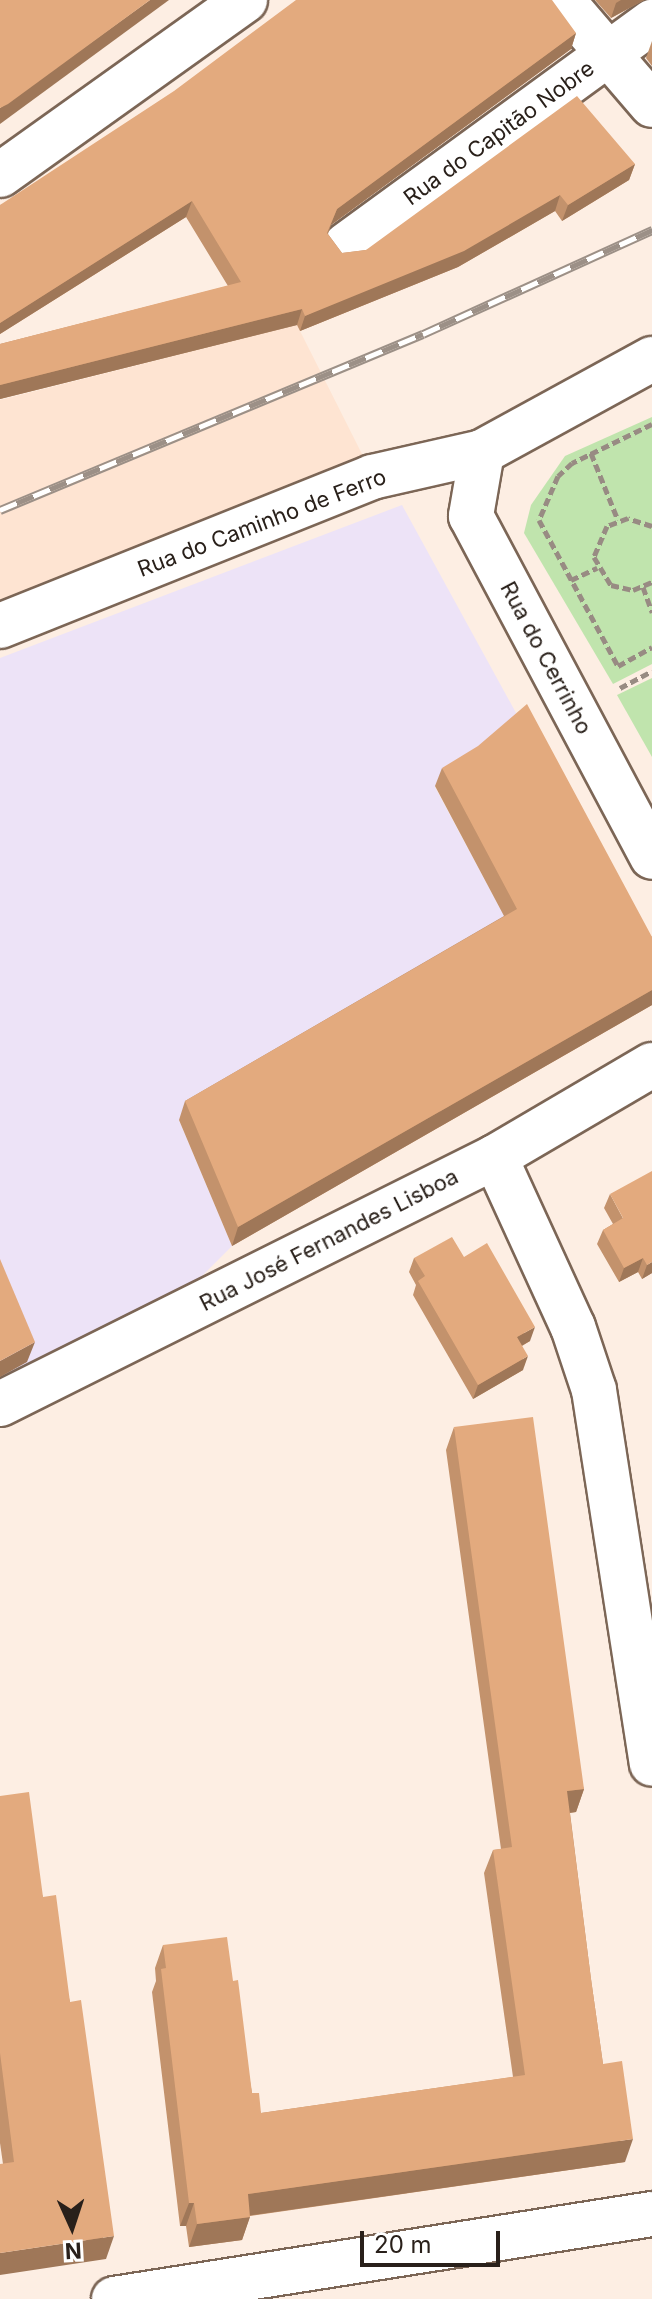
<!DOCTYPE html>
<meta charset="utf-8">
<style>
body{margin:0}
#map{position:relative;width:652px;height:2299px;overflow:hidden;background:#fdeee3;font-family:Inter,sans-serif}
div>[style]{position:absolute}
.built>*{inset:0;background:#fee4d2}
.industrial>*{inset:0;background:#ede3f7}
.green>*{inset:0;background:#c0e4ad}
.path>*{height:5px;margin-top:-2.5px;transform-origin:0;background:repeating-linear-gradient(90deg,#988b83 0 8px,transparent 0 12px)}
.roads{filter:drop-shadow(2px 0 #7c6656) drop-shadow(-2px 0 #7c6656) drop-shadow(0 2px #7c6656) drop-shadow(0 -2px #7c6656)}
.minor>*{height:44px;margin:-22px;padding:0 22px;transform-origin:22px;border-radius:22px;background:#fff}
.major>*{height:44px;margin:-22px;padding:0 22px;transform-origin:22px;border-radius:22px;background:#fff}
.rail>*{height:9px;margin-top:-4.5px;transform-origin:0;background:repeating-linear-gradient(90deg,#fff 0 18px,#9c9087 0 36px);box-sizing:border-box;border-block:2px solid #9c9087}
.wall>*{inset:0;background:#c3926c}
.shaded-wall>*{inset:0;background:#9f7758}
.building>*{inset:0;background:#e3aa7e}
span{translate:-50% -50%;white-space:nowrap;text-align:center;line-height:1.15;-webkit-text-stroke:7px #fff;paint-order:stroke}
.street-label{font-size:22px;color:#29201a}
.north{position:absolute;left:32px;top:2187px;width:80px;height:80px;-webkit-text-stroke:6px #fff;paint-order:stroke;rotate:177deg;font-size:22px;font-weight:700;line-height:32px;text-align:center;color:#29201a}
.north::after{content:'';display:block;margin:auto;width:28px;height:36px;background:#29201a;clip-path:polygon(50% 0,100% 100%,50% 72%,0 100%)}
.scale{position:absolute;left:360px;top:2231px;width:140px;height:36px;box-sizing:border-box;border:4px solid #29201a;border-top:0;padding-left:10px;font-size:24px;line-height:28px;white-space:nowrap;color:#29201a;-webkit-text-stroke:6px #fff;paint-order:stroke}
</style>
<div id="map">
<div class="built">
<div style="clip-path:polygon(297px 325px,365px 460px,0 606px,0 400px)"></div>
</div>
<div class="industrial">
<div style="clip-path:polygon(402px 505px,521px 722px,435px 787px,510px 927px,179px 1120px,232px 1246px,198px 1280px,0 1381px,0 658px)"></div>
</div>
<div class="green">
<div style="clip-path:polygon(652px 417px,652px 664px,613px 684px,524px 533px,531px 505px,565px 456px)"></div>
<div style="clip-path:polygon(652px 678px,652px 757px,617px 695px)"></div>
</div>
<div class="path">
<div style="left:652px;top:424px;width:89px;rotate:154deg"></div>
<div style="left:572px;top:463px;width:19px;rotate:137deg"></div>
<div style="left:558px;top:476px;width:48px;rotate:113.4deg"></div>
<div style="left:539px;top:520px;width:166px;rotate:61.6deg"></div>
<div style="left:618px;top:666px;width:39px;rotate:-29deg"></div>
<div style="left:591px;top:453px;width:72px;rotate:68.1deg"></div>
<div style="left:652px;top:526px;width:25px;rotate:-162deg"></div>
<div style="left:628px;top:518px;width:22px;rotate:159deg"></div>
<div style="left:607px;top:526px;width:34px;rotate:113deg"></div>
<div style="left:594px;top:557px;width:33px;rotate:59deg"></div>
<div style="left:611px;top:585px;width:23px;rotate:13deg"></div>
<div style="left:633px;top:590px;width:21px;rotate:-23deg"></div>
<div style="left:571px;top:580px;width:29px;rotate:-25deg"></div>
<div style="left:643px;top:587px;width:27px;rotate:70deg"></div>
<div style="left:620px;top:688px;width:36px;rotate:-28deg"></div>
</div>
<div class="roads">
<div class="minor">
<div style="left:346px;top:245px;width:379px;rotate:-36.1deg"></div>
<div style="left:482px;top:452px;width:65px;rotate:99.8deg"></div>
<div style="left:471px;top:516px;width:386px;rotate:62deg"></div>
<div style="left:0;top:626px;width:401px;rotate:-21.8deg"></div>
<div style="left:372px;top:477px;width:113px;rotate:-12.8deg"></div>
<div style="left:482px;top:452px;width:194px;rotate:-28.7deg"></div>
<div style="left:495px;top:1157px;width:187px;rotate:65.4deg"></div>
<div style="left:573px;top:1327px;width:66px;rotate:71.6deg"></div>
<div style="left:594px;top:1390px;width:378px;rotate:81.2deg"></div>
<div style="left:0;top:1404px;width:553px;rotate:-26.52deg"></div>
<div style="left:495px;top:1157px;width:182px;rotate:-30.4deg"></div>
<div style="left:114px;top:2299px;width:545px;rotate:-8.98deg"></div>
</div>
<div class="major">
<div style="left:562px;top:0;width:138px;rotate:49.4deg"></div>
<div style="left:0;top:175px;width:301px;rotate:-35.5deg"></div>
</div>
</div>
<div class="rail">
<div style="left:0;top:510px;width:458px;rotate:-22.6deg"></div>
<div style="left:423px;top:334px;width:252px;rotate:-24.4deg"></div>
</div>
<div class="wall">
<div style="clip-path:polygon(595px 0,644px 0,611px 18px)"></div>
<div style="clip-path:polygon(576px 33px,571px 49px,331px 225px,328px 234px,342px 253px,366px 250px,635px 164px,629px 180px,562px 221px,555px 211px,458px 267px,300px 331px,297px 325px,0 399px,0 344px,228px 286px,186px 217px,0 334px,0 205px)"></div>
<div style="clip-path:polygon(652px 41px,652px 66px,646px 58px)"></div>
<div style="clip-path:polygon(442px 768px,652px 937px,652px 1005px,232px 1246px,179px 1120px,185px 1101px,504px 916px,435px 786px)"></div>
<div style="clip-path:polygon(610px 1194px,652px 1273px,642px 1279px,638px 1272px,619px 1282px,597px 1244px,603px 1230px,613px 1224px,604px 1208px)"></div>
<div style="clip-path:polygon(464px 1257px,530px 1341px,522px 1346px,523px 1370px,473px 1399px,413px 1295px,416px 1285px,409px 1272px,414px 1258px)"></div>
<div style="clip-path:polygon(454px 1427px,584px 1789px,576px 1812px,570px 1813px,591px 1979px,603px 2064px,625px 2162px,250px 2216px,242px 2240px,189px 2247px,186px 2226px,180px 2226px,152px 1992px,156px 1981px,155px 1968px,163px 1945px,233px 1981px,252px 2093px,261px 2113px,513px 2077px,484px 1873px,493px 1850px,501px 1849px,446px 1450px)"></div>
<div style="clip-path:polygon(0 1796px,43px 1897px,70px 2002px,106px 2259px,3px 2164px,0 2143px)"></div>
</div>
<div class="shaded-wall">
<div style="clip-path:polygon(150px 0,169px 0,0 124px,0 108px)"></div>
<div style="clip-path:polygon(621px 0,644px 0,611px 18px,616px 3px)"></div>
<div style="clip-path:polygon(576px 33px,571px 49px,331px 225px,321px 248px,337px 209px)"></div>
<div style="clip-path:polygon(635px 164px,629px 180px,562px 221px,568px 205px)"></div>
<div style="clip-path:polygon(560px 195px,555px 211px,458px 267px,300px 331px,305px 316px)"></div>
<div style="clip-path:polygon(192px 201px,186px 217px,0 334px,0 323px)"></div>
<div style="clip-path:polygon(302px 309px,297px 325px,0 399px,0 385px)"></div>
<div style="clip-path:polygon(652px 990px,652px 1005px,232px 1246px,238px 1227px)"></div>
<div style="clip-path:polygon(643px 1258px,638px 1272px,619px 1282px,624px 1268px)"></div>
<div style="clip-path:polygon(652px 1262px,652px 1273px,642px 1279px,647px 1265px)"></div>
<div style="clip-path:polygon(535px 1327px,530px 1341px,512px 1351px,517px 1337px)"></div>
<div style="clip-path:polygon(35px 1342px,27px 1362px,0 1377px,0 1361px)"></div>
<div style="clip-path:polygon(528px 1356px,523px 1370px,473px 1399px,478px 1385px)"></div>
<div style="clip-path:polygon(584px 1789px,576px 1812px,559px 1814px,567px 1791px)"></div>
<div style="clip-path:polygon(633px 2139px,625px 2162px,239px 2217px,248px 2194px)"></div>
<div style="clip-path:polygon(189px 2203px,194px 2203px,186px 2226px,180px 2226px)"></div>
<div style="clip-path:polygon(250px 2217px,242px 2240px,189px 2247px,197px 2224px)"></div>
<div style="clip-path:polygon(114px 2236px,106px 2259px,0 2275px,0 2253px)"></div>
</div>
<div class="building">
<div style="clip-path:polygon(0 0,150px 0,8px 104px,0 108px)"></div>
<div style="clip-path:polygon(296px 0,552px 0,576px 33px,337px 209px,327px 233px,342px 253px,366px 250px,577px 96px,635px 164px,568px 205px,560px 195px,464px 251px,305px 316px,302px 309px,0 385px,0 344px,241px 282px,192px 201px,0 323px,0 205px,174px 91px)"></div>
<div style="clip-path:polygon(527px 704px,652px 937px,652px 990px,238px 1227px,185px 1101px,517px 909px,442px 768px,478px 746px)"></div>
<div style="clip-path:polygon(652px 1171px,652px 1262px,647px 1265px,643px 1258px,624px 1268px,603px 1230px,623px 1218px,610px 1194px)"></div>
<div style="clip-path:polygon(452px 1237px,464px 1257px,487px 1243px,535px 1327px,517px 1337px,528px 1356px,478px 1385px,418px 1281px,425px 1276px,414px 1258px)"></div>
<div style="clip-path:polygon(0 1259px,35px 1342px,0 1361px)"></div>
<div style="clip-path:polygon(533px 1417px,584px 1789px,567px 1791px,591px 1979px,603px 2064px,622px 2061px,633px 2139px,248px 2194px,250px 2217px,197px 2224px,194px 2203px,189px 2203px,161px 1969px,166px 1968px,163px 1945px,227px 1937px,233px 1981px,238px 1980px,252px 2093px,259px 2093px,261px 2113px,525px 2075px,493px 1850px,512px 1847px,454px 1427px)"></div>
<div style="clip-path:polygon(29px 1792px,43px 1897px,56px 1895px,70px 2002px,81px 2000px,114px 2236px,0 2253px,0 2164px,14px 2162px,0 2053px,0 1796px)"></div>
</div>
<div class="street-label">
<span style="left:499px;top:133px;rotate:-36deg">Rua do Capitão Nobre</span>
<span style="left:262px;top:523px;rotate:-21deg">Rua do Caminho de Ferro</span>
<span style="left:546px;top:658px;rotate:62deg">Rua do Cerrinho</span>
<span style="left:329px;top:1240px;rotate:-27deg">Rua José Fernandes Lisboa</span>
</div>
<div class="north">N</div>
<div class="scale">20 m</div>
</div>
